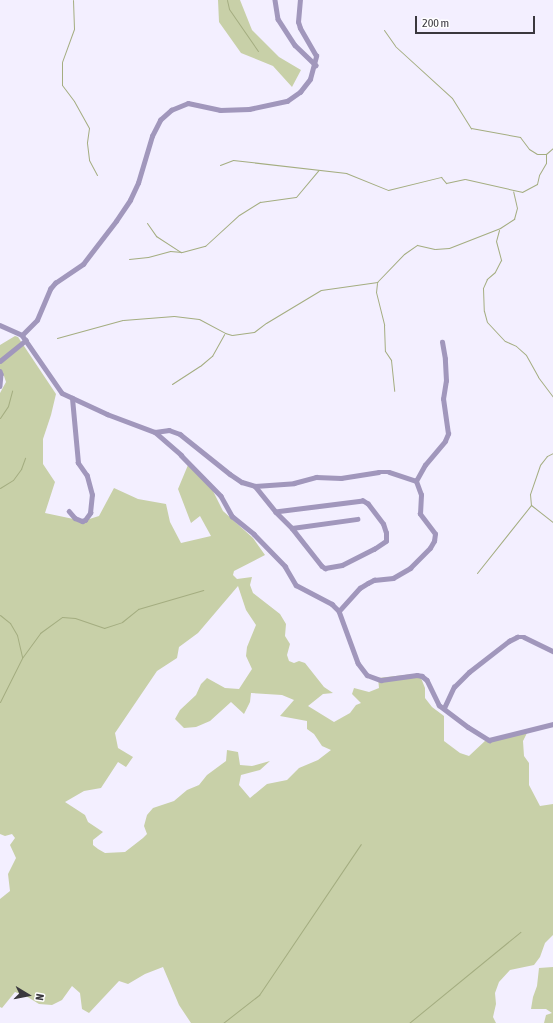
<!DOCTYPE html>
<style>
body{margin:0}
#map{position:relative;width:553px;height:1023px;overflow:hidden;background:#f3efff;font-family:"Asap Condensed",sans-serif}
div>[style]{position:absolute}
.green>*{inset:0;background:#c8d0a8}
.stream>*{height:1px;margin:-0.5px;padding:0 0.5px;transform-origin:0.5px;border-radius:0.5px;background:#a4ad80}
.street>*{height:4.5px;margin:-2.25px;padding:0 2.25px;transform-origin:2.25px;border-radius:2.25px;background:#a197bc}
span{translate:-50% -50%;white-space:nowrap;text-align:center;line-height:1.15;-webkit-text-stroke:4px #fff;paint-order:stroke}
.north{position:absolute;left:8px;top:975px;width:40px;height:40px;-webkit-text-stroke:3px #fff;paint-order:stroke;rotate:100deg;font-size:11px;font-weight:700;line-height:16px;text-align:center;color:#3a383e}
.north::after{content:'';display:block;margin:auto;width:14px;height:18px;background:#3a383e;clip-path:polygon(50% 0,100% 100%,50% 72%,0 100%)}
.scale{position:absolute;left:415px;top:16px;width:120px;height:18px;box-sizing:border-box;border:2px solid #3a383e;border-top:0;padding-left:5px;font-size:12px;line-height:14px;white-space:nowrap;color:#3a383e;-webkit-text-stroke:3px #fff;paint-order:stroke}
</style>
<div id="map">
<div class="green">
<div style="clip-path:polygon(218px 0,240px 0,252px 30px,279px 57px,301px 70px,292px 87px,273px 66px,241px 53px,219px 22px)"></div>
<div style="clip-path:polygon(evenodd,15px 336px,18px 337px,56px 394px,51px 415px,43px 439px,43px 464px,55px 482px,45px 513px,83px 521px,99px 516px,114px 488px,138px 499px,166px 504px,170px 522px,181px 543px,211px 536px,200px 516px,191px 523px,178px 489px,188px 465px,210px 485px,223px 511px,253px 538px,265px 555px,234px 571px,233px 575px,237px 579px,252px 577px,250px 585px,253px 593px,280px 614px,286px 624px,285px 636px,290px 644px,287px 655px,289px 661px,294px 663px,299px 661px,305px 663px,324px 687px,333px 693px,323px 694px,308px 706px,334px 722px,350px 713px,356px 705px,361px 703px,352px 694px,354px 688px,369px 692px,379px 688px,378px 678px,413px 674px,421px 678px,425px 688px,425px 698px,432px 707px,444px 716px,444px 741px,460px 753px,469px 756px,486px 740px,529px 729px,523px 741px,524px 756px,529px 763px,529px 785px,540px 806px,553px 804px,553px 935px,545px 943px,540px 957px,534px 965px,510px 970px,499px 982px,495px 993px,496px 1004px,493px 1017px,496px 1023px,191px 1023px,179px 1005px,163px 967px,145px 974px,128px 984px,119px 981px,89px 1013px,82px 1009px,80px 993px,72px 986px,62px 1000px,52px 1005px,39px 1004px,26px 996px,15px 992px,2px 1008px,0 1007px,0 899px,10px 891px,8px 874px,16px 858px,10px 845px,15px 838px,12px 834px,5px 836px,0 834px,0 393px,6px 382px,4px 376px,0 374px,0 345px,15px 336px,238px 586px,246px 610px,256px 625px,247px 647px,246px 656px,252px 669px,239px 689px,225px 688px,207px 678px,201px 684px,196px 695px,180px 710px,175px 719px,184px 728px,196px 727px,210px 721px,231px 702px,244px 714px,250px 702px,251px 693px,282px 695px,294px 700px,280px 716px,307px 721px,307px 729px,314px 734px,322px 746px,331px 750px,318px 760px,299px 768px,287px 780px,267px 784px,250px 798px,239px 785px,241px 775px,260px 770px,270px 761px,252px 766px,240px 765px,238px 752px,227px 750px,226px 761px,207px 775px,199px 785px,187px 790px,174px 801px,153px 808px,147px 815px,144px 826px,147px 834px,143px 838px,125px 852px,105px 853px,98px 849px,93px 845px,93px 840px,103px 832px,88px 822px,85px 815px,65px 802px,84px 791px,101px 788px,118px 762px,126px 767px,133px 757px,118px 748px,115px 733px,157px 671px,177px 658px,179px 647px,198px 633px,238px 586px)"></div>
<div style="clip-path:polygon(553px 967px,553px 1023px,544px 1023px,546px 1015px,552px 1013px,546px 1009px,531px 1009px,533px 997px,537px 986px,539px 968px)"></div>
</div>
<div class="stream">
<div style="left:73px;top:0;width:29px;rotate:88deg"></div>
<div style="left:74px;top:29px;width:35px;rotate:110deg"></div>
<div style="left:62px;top:62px;width:23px;rotate:90deg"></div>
<div style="left:62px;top:85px;width:20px;rotate:53deg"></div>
<div style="left:74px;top:101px;width:31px;rotate:61deg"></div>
<div style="left:89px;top:128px;width:15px;rotate:98deg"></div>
<div style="left:87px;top:143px;width:17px;rotate:83deg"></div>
<div style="left:89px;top:160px;width:17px;rotate:62deg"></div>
<div style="left:227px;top:0;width:9px;rotate:77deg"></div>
<div style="left:229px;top:9px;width:51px;rotate:55.4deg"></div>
<div style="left:384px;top:30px;width:19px;rotate:55deg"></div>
<div style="left:395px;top:46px;width:77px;rotate:42.4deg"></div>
<div style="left:452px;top:98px;width:36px;rotate:58deg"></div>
<div style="left:471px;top:128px;width:50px;rotate:10.4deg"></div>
<div style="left:520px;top:137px;width:15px;rotate:53deg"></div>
<div style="left:529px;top:149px;width:9px;rotate:32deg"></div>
<div style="left:537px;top:154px;width:9px"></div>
<div style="left:220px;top:165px;width:14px;rotate:-21deg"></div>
<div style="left:233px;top:160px;width:114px;rotate:6.6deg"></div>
<div style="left:346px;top:173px;width:45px;rotate:22deg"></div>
<div style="left:388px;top:190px;width:55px;rotate:-13.8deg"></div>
<div style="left:441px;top:177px;width:8px;rotate:50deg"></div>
<div style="left:446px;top:183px;width:19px;rotate:-12deg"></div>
<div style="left:465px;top:179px;width:58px;rotate:12.8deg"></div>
<div style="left:522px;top:192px;width:17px;rotate:-28deg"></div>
<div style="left:537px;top:184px;width:9px;rotate:-77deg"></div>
<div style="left:539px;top:175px;width:14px;rotate:-60deg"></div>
<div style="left:546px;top:163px;width:9px;rotate:-90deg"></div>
<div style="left:546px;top:154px;width:9px;rotate:-41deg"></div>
<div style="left:147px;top:223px;width:16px;rotate:55deg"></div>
<div style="left:156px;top:236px;width:30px;rotate:33deg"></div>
<div style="left:499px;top:230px;width:11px;rotate:105deg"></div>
<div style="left:496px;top:241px;width:20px;rotate:75deg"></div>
<div style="left:501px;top:260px;width:13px;rotate:117deg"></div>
<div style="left:495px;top:272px;width:11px;rotate:139deg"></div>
<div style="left:487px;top:279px;width:10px;rotate:114deg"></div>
<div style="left:483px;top:288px;width:23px;rotate:88deg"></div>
<div style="left:484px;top:311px;width:11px;rotate:75deg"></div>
<div style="left:487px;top:322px;width:26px;rotate:47deg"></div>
<div style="left:505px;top:341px;width:12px;rotate:24deg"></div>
<div style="left:516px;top:346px;width:13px;rotate:42deg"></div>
<div style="left:526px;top:355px;width:25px;rotate:61deg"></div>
<div style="left:538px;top:377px;width:25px;rotate:53deg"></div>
<div style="left:129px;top:259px;width:19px;rotate:-6deg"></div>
<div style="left:148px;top:257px;width:23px;rotate:-15deg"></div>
<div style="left:170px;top:251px;width:12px;rotate:5deg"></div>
<div style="left:182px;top:252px;width:24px;rotate:-15deg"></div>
<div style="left:205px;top:246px;width:46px;rotate:-42.4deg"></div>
<div style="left:239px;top:215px;width:25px;rotate:-32deg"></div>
<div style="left:260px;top:202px;width:36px;rotate:-8deg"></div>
<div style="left:296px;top:197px;width:35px;rotate:-50deg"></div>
<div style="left:377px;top:283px;width:9px;rotate:96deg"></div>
<div style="left:376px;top:292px;width:34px;rotate:76deg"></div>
<div style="left:384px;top:325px;width:26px;rotate:88deg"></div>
<div style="left:385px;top:351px;width:11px;rotate:56deg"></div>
<div style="left:391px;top:360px;width:31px;rotate:84deg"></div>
<div style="left:57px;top:338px;width:68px;rotate:-15.3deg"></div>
<div style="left:123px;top:320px;width:51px;rotate:-4.5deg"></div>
<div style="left:174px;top:316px;width:25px;rotate:7deg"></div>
<div style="left:199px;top:319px;width:30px;rotate:28deg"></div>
<div style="left:225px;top:333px;width:7px;rotate:16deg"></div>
<div style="left:232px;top:335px;width:22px;rotate:-8deg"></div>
<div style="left:254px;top:332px;width:15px;rotate:-37deg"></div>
<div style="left:266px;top:323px;width:64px;rotate:-31deg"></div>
<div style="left:321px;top:290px;width:57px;rotate:-8.1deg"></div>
<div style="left:377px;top:282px;width:39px;rotate:-46deg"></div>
<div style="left:404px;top:254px;width:16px;rotate:-35deg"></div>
<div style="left:417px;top:245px;width:18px;rotate:13deg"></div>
<div style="left:435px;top:249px;width:14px;rotate:-4deg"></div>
<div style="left:449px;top:248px;width:55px;rotate:-21.4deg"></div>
<div style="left:500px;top:228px;width:17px;rotate:-33deg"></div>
<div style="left:514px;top:219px;width:11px;rotate:-75deg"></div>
<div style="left:517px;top:208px;width:17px;rotate:-103deg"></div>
<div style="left:172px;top:384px;width:33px;rotate:-33deg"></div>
<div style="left:200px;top:366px;width:16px;rotate:-40deg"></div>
<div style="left:212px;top:356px;width:25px;rotate:-61deg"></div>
<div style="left:0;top:418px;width:14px;rotate:-56deg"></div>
<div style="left:8px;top:406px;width:16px;rotate:-75deg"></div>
<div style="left:553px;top:453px;width:7px;rotate:153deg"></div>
<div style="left:547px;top:456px;width:11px;rotate:128deg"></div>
<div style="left:540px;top:465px;width:31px;rotate:109deg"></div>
<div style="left:530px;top:494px;width:11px;rotate:85deg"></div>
<div style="left:531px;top:505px;width:28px;rotate:38deg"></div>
<div style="left:0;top:488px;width:15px;rotate:-32deg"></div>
<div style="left:13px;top:480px;width:14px;rotate:-54deg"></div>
<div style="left:21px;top:469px;width:12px;rotate:-70deg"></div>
<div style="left:477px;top:573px;width:87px;rotate:-51.5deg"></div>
<div style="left:0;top:615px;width:13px;rotate:39deg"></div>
<div style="left:10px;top:623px;width:14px;rotate:60deg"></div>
<div style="left:17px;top:635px;width:23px;rotate:77deg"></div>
<div style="left:0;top:702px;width:49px;rotate:-63.4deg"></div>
<div style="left:22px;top:658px;width:31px;rotate:-54deg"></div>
<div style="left:40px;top:633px;width:27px;rotate:-36deg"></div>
<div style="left:62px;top:617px;width:13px;rotate:4deg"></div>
<div style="left:75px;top:618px;width:31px;rotate:19deg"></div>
<div style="left:104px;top:628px;width:19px;rotate:-18deg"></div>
<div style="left:122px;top:622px;width:21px;rotate:-39deg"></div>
<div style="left:138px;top:609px;width:68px;rotate:-16.3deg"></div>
<div style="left:223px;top:1023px;width:46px;rotate:-37.9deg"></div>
<div style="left:259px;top:995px;width:182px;rotate:-56deg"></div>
<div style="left:409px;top:1023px;width:144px;rotate:-39.3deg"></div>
</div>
<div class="street">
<div style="left:275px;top:0;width:19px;rotate:81deg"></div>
<div style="left:278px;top:19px;width:31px;rotate:57deg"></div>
<div style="left:295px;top:45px;width:29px;rotate:44deg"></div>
<div style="left:0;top:325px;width:24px;rotate:24deg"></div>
<div style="left:22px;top:335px;width:70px;rotate:55.4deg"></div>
<div style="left:62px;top:393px;width:50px;rotate:25deg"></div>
<div style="left:107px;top:414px;width:51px;rotate:20.6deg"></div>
<div style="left:155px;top:432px;width:35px;rotate:41deg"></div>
<div style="left:181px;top:455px;width:57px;rotate:45.7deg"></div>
<div style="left:221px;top:496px;width:23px;rotate:61deg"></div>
<div style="left:232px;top:516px;width:28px;rotate:39deg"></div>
<div style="left:254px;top:534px;width:45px;rotate:45.9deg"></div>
<div style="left:285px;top:566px;width:22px;rotate:60deg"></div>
<div style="left:296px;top:585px;width:41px;rotate:27.8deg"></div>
<div style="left:332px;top:604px;width:10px;rotate:45deg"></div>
<div style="left:339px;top:611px;width:55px;rotate:69.9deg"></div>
<div style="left:358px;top:663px;width:15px;rotate:53deg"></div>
<div style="left:367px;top:675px;width:15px;rotate:20deg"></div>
<div style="left:381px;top:680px;width:36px;rotate:-8deg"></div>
<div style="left:417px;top:675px;width:5px;rotate:11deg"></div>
<div style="left:422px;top:676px;width:6px;rotate:39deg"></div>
<div style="left:427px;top:680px;width:28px;rotate:64deg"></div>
<div style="left:439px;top:705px;width:36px;rotate:37deg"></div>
<div style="left:468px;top:727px;width:25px;rotate:32deg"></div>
<div style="left:489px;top:740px;width:66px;rotate:-14deg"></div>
<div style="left:22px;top:335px;width:21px;rotate:-45deg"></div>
<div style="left:37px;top:320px;width:34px;rotate:-67deg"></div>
<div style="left:50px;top:289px;width:8px;rotate:-50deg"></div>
<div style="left:55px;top:283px;width:34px;rotate:-34deg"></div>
<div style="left:83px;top:264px;width:54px;rotate:-52.5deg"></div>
<div style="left:116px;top:221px;width:25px;rotate:-56deg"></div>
<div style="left:130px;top:200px;width:19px;rotate:-65deg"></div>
<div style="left:138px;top:183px;width:49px;rotate:-73.4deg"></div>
<div style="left:152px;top:136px;width:18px;rotate:-63deg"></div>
<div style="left:160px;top:120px;width:15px;rotate:-42deg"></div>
<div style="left:171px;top:110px;width:18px;rotate:-22deg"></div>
<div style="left:188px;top:103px;width:33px;rotate:12deg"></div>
<div style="left:220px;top:110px;width:29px;rotate:-2deg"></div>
<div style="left:249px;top:109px;width:39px;rotate:-12deg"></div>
<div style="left:287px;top:101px;width:16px;rotate:-35deg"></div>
<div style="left:300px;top:92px;width:16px;rotate:-52deg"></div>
<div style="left:310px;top:79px;width:24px;rotate:-75deg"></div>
<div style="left:316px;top:56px;width:32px;rotate:-120deg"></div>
<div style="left:300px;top:28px;width:6px;rotate:-108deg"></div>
<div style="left:298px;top:22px;width:22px;rotate:-85deg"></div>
<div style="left:0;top:361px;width:33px;rotate:-39deg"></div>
<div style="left:0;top:371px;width:3px;rotate:72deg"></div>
<div style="left:1px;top:374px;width:12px;rotate:95deg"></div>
<div style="left:155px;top:432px;width:14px;rotate:-8deg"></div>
<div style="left:169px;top:430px;width:12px;rotate:20deg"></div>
<div style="left:180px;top:434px;width:64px;rotate:38.7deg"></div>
<div style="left:230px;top:474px;width:14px;rotate:34deg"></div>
<div style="left:242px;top:482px;width:14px;rotate:17deg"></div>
<div style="left:255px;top:486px;width:39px;rotate:-4deg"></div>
<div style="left:294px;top:483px;width:23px;rotate:-15deg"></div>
<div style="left:316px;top:477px;width:25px;rotate:2deg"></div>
<div style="left:341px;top:478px;width:38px;rotate:-9deg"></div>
<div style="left:379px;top:472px;width:10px"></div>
<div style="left:389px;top:472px;width:28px;rotate:18deg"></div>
<div style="left:255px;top:486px;width:33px;rotate:51deg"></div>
<div style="left:276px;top:512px;width:23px;rotate:45deg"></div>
<div style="left:292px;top:528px;width:48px;rotate:51.7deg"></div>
<div style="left:322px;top:566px;width:4px;rotate:34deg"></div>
<div style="left:325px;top:568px;width:17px;rotate:-10deg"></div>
<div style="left:342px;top:565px;width:36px;rotate:-27deg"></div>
<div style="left:374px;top:549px;width:14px;rotate:-34deg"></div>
<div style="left:386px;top:541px;width:8px;rotate:-90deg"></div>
<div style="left:386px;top:533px;width:9px;rotate:-108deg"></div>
<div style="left:383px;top:524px;width:25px;rotate:-127deg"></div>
<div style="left:368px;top:504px;width:6px;rotate:-149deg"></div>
<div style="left:363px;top:501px;width:88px;rotate:172.8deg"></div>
<div style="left:69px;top:511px;width:9px;rotate:49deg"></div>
<div style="left:75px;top:518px;width:8px;rotate:23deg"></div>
<div style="left:82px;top:521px;width:3px;rotate:-18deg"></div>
<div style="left:85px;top:520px;width:9px;rotate:-54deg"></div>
<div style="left:90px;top:513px;width:18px;rotate:-84deg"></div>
<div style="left:92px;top:495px;width:20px;rotate:-105deg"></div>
<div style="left:87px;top:476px;width:16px;rotate:-125deg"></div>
<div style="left:78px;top:463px;width:65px;rotate:-95.3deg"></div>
<div style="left:292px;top:528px;width:66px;rotate:-7.9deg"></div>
<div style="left:339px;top:611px;width:31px;rotate:-48deg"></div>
<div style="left:360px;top:588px;width:9px;rotate:-32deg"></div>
<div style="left:368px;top:583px;width:7px;rotate:-27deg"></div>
<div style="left:374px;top:580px;width:19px;rotate:-6deg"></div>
<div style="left:393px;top:578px;width:20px;rotate:-30deg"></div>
<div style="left:410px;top:568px;width:28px;rotate:-45deg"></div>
<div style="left:430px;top:548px;width:8px;rotate:-60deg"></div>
<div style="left:434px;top:541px;width:7px;rotate:-82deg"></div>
<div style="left:435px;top:534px;width:25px;rotate:-127deg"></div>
<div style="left:420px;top:514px;width:19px;rotate:-87deg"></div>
<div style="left:421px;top:495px;width:15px;rotate:-110deg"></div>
<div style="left:416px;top:481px;width:18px;rotate:-61deg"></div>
<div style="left:425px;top:465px;width:31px;rotate:-50deg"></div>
<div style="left:445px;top:441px;width:8px;rotate:-67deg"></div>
<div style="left:448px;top:434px;width:35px;rotate:-98deg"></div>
<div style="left:443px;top:399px;width:18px;rotate:-81deg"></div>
<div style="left:446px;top:381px;width:22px;rotate:-93deg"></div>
<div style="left:445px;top:359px;width:17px;rotate:-100deg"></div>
<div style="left:444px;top:708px;width:23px;rotate:-65deg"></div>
<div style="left:454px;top:687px;width:21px;rotate:-45deg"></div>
<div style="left:469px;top:672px;width:51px;rotate:-37.8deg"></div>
<div style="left:509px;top:641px;width:9px;rotate:-27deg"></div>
<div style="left:517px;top:637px;width:7px"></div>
<div style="left:524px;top:637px;width:32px;rotate:26deg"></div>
</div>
<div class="north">N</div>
<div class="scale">200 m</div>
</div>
